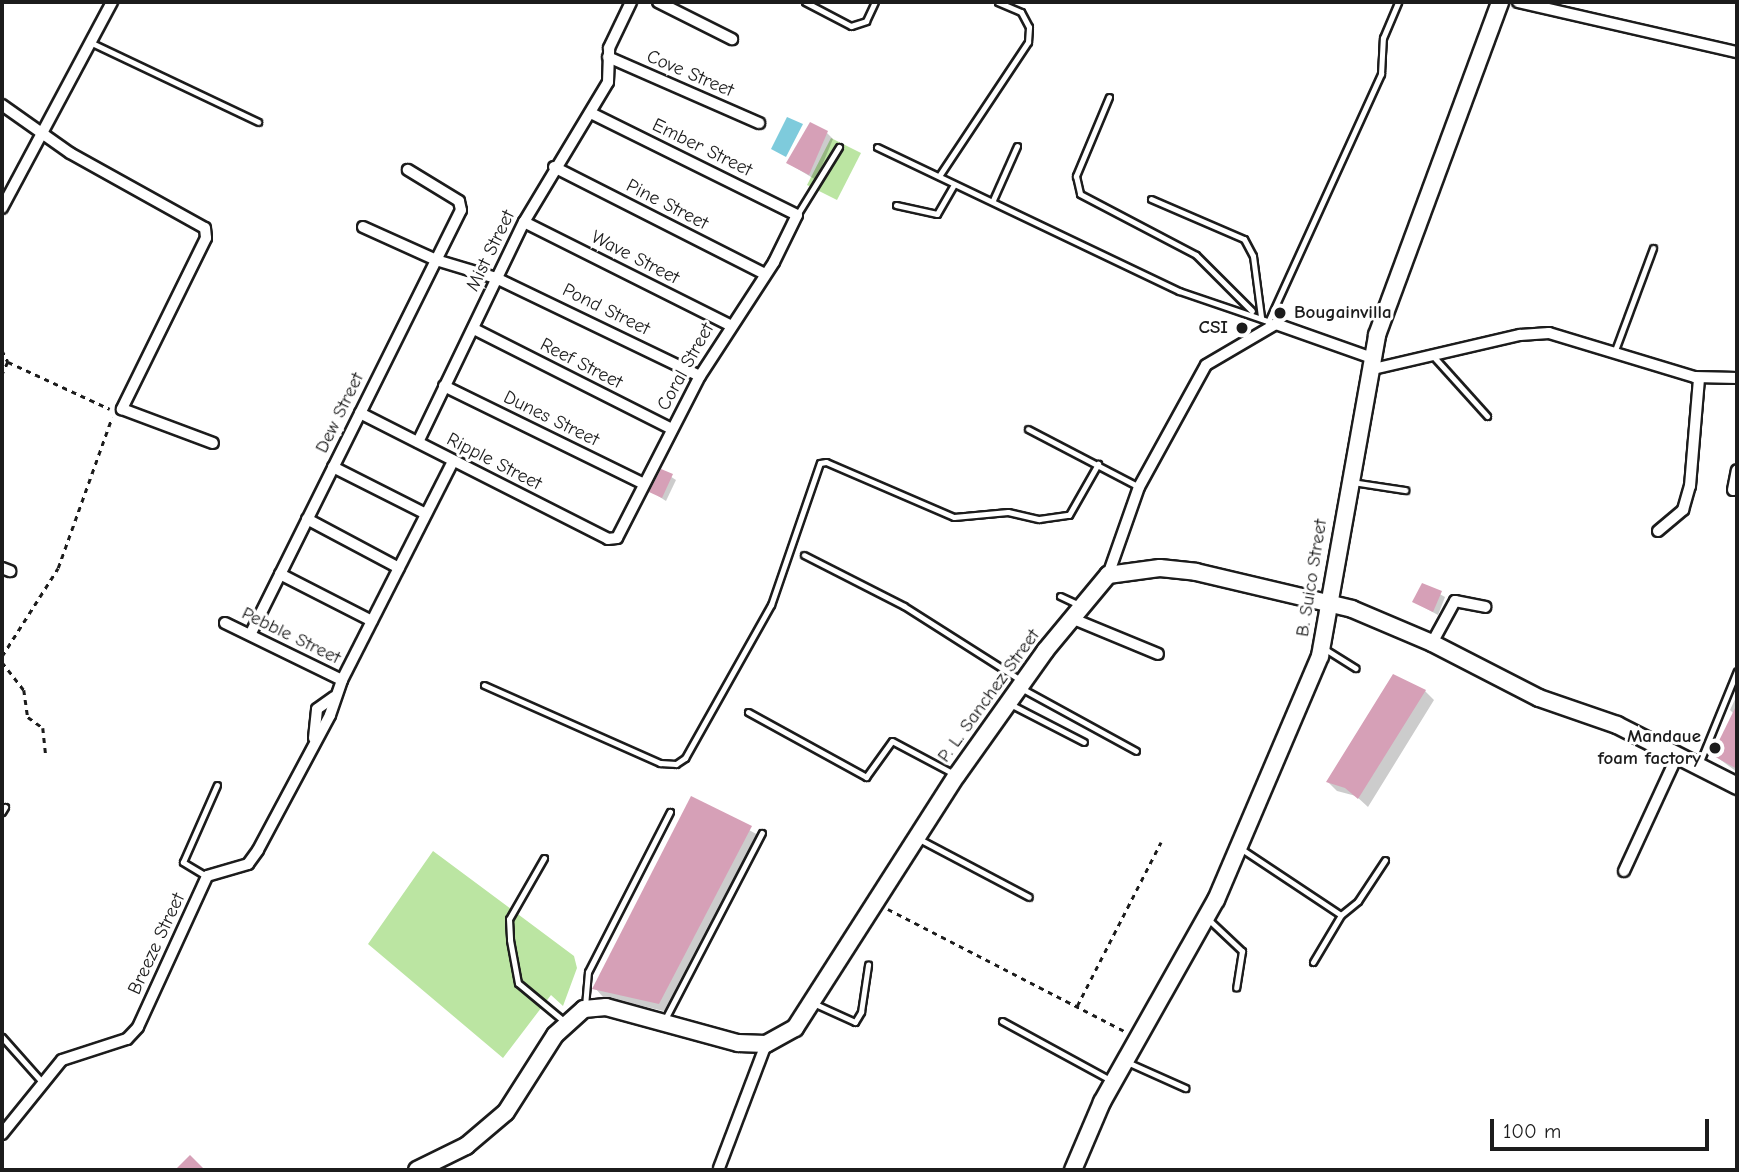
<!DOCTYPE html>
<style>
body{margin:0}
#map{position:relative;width:1739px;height:1172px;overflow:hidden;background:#fff;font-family:"Comic Neue",sans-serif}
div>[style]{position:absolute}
.green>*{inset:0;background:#bbe5a2}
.water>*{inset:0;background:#7ecbdc}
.shadow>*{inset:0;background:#0003}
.building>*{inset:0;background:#d6a0b7}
.path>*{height:2.5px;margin-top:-1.25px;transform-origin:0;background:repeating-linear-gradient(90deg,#1c1c1c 0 5px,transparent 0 10px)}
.roads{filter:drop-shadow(2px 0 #1c1c1c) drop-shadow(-2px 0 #1c1c1c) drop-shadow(0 2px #1c1c1c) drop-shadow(0 -2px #1c1c1c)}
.lane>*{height:5px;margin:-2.5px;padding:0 2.5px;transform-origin:2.5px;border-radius:2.5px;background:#fff}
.street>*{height:10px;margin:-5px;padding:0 5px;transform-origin:5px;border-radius:5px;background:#fff}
.secondary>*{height:16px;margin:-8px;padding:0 8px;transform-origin:8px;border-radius:8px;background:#fff}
.dots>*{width:19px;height:19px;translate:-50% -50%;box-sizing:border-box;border:4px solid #fff;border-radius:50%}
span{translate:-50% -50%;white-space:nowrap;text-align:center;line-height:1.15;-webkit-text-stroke:6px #fff;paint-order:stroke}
.street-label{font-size:19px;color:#1c1c1c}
.poi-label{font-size:19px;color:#1c1c1c;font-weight:700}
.left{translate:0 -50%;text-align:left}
.right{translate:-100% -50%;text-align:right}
.frame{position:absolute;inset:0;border:4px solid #1c1c1c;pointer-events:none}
.scale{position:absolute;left:1490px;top:1119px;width:219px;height:32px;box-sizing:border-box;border:4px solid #1c1c1c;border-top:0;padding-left:9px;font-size:21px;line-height:24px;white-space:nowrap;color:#1c1c1c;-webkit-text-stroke:5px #fff;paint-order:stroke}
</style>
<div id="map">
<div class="green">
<div style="clip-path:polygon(831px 138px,861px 153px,837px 200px,807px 185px)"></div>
<div style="clip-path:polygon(433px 851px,574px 956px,577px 968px,563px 1006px,551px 995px,503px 1058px,368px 944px)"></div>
</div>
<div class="water">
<div style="clip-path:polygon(787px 117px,803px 124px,786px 157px,771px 149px)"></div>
</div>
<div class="shadow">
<div style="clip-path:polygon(827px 133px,833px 139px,816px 180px,788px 163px)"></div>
<div style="clip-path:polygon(662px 471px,676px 480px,666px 501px,652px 492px)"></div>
<div style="clip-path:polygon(1423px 585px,1445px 597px,1438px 615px,1414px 602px)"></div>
<div style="clip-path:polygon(1425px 691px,1434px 700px,1368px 807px,1356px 796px,1337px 791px,1328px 782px)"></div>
<div style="clip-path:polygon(1737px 695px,1737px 772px,1714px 755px,1734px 714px,1730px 710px)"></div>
<div style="clip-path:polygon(692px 799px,760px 836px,668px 1012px,603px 997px,595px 988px)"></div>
</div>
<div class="building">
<div style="clip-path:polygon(810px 122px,828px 131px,809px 175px,786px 163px)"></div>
<div style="clip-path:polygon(661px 469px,673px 474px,662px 498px,649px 492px)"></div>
<div style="clip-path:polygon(1422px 583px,1442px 591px,1433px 612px,1412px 602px)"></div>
<div style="clip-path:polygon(1393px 674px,1426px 690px,1358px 799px,1345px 788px,1326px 782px)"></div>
<div style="clip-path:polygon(1737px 704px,1737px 769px,1712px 755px)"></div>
<div style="clip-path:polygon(691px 796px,752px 826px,659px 1004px,592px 989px)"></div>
<div style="clip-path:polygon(190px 1155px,205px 1170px,175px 1170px)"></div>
</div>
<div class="path">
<div style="left:2px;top:350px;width:13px;rotate:63deg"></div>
<div style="left:8px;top:362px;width:14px;rotate:115deg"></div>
<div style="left:8px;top:362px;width:112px;rotate:24.7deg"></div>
<div style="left:2px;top:656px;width:104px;rotate:-57.5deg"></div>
<div style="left:58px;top:568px;width:160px;rotate:-70.3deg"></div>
<div style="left:2px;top:662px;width:36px;rotate:52deg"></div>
<div style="left:24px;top:690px;width:27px;rotate:82deg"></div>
<div style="left:28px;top:717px;width:19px;rotate:36deg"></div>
<div style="left:43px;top:728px;width:28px;rotate:84deg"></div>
<div style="left:888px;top:909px;width:266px;rotate:27.3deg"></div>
<div style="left:1077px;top:1006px;width:184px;rotate:-62.9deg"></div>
</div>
<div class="roads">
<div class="lane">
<div style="left:805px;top:2px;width:52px;rotate:27.6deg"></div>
<div style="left:851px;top:26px;width:16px;rotate:-18deg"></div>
<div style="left:866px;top:21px;width:21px;rotate:-65deg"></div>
<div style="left:92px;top:43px;width:184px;rotate:25.4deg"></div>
<div style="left:1109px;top:97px;width:86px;rotate:112.7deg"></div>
<div style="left:1076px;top:176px;width:18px;rotate:77deg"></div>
<div style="left:1080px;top:194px;width:131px;rotate:27.7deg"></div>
<div style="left:1196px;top:255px;width:79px;rotate:45deg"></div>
<div style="left:877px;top:147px;width:335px;rotate:25.5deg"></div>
<div style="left:1179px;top:291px;width:99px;rotate:18.8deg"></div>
<div style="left:939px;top:176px;width:161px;rotate:-56.4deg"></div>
<div style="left:1028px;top:42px;width:15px;rotate:-86deg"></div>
<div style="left:1029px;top:27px;width:17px;rotate:-118deg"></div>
<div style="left:1021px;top:12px;width:25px;rotate:-157deg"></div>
<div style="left:1151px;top:199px;width:101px;rotate:23.3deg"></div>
<div style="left:1244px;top:239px;width:19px;rotate:62deg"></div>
<div style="left:1253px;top:256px;width:62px;rotate:82.5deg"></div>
<div style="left:993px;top:200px;width:59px;rotate:-66deg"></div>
<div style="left:896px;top:205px;width:42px;rotate:12.4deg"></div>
<div style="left:937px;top:214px;width:34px;rotate:-60deg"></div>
<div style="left:797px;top:215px;width:80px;rotate:-58.3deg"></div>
<div style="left:1268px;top:322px;width:273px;rotate:-65.5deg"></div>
<div style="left:1381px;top:74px;width:36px;rotate:-87deg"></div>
<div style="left:1383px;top:38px;width:39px;rotate:-67deg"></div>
<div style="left:1614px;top:353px;width:112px;rotate:-69.6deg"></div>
<div style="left:1433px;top:356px;width:81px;rotate:48deg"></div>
<div style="left:1028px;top:429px;width:125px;rotate:27.6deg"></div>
<div style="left:1352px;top:482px;width:54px;rotate:8.6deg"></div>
<div style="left:804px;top:555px;width:112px;rotate:27deg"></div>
<div style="left:904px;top:606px;width:140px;rotate:32.4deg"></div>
<div style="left:1060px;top:596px;width:21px;rotate:25deg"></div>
<div style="left:1325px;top:649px;width:36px;rotate:32deg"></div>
<div style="left:484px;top:685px;width:193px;rotate:23.9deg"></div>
<div style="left:660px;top:763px;width:16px;rotate:4deg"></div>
<div style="left:676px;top:764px;width:11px;rotate:-34deg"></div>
<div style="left:685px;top:758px;width:176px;rotate:-60.7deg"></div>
<div style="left:771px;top:605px;width:150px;rotate:-71deg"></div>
<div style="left:820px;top:463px;width:6px;rotate:-9deg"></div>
<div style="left:826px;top:462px;width:139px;rotate:23.3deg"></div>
<div style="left:954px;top:517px;width:54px;rotate:-5.3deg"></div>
<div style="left:1008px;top:512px;width:32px;rotate:13deg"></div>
<div style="left:1039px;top:519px;width:30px;rotate:-8deg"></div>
<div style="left:1069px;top:515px;width:59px;rotate:-60.4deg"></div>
<div style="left:1021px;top:688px;width:131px;rotate:28.7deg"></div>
<div style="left:1010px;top:704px;width:83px;rotate:27.2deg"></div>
<div style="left:748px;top:712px;width:135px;rotate:28.8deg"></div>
<div style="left:866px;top:777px;width:44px;rotate:-54.2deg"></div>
<div style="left:892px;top:741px;width:70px;rotate:28deg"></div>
<div style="left:1699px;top:764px;width:100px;rotate:-67.8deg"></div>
<div style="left:2px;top:812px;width:6px;rotate:-59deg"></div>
<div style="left:919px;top:839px;width:124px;rotate:27.8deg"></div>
<div style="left:1240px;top:848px;width:121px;rotate:33.6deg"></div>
<div style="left:1341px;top:915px;width:22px;rotate:-39deg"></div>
<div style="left:1358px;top:901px;width:49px;rotate:-56.6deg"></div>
<div style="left:544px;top:858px;width:70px;rotate:119.8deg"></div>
<div style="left:509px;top:919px;width:21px;rotate:87deg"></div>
<div style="left:510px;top:940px;width:44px;rotate:79.5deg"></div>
<div style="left:518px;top:983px;width:61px;rotate:39.7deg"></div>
<div style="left:206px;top:876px;width:27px;rotate:-149deg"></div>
<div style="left:183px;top:862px;width:84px;rotate:-66.2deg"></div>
<div style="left:1208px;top:919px;width:47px;rotate:43.3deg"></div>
<div style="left:1242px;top:951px;width:37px;rotate:99deg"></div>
<div style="left:1313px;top:962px;width:55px;rotate:-59.2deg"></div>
<div style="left:813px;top:1003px;width:46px;rotate:24.3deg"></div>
<div style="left:855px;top:1022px;width:12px;rotate:-59deg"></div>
<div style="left:861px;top:1012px;width:48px;rotate:-81.5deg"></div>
<div style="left:585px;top:1006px;width:34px;rotate:-85deg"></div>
<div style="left:588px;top:972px;width:180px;rotate:-62.9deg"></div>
<div style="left:664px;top:1021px;width:212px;rotate:-62.5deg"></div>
<div style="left:1002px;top:1021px;width:123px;rotate:28.6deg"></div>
<div style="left:2px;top:1037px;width:62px;rotate:48.3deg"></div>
<div style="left:1127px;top:1062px;width:64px;rotate:24.1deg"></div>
</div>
<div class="street">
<div style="left:658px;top:2px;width:83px;rotate:26.6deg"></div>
<div style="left:1518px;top:2px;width:225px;rotate:12.9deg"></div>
<div style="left:608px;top:57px;width:165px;rotate:23.6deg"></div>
<div style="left:2px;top:105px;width:83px;rotate:35.2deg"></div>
<div style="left:70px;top:153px;width:154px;rotate:29.1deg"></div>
<div style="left:205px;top:228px;width:10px;rotate:84deg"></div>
<div style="left:206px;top:238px;width:191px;rotate:116.2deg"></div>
<div style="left:122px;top:409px;width:97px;rotate:20.5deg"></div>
<div style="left:554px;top:167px;width:237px;rotate:26.9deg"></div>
<div style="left:2px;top:208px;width:234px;rotate:-61.9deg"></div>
<div style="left:524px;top:222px;width:230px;rotate:26.6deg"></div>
<div style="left:363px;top:227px;width:80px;rotate:24.3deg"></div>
<div style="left:436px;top:260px;width:63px;rotate:16.7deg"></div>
<div style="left:496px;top:278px;width:226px;rotate:25.7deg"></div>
<div style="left:474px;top:329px;width:222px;rotate:26.8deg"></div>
<div style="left:1369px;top:370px;width:155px;rotate:-13.1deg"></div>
<div style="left:1520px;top:335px;width:29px;rotate:-4deg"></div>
<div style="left:1549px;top:333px;width:152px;rotate:16.8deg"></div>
<div style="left:1695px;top:377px;width:42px;rotate:1.4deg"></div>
<div style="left:444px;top:386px;width:220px;rotate:26.1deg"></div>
<div style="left:360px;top:413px;width:278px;rotate:26.9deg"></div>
<div style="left:608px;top:539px;width:9px;rotate:-6deg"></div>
<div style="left:617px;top:538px;width:182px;rotate:-62.9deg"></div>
<div style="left:700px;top:376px;width:136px;rotate:-57deg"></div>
<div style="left:774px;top:262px;width:52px;rotate:-63.9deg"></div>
<div style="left:797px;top:215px;width:230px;rotate:-153.7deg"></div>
<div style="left:418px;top:442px;width:244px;rotate:-64.3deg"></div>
<div style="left:524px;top:222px;width:163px;rotate:-59deg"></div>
<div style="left:608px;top:82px;width:34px;rotate:-88deg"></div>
<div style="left:609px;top:48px;width:51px;rotate:-64.4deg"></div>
<div style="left:333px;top:467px;width:104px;rotate:26.8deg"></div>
<div style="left:1733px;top:490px;width:20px;rotate:-79deg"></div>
<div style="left:307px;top:519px;width:104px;rotate:28deg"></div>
<div style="left:1658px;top:531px;width:33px;rotate:-40deg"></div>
<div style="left:1683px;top:510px;width:25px;rotate:-74deg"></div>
<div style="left:1690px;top:486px;width:108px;rotate:-85.2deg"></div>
<div style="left:2px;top:568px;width:9px;rotate:21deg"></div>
<div style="left:280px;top:574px;width:103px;rotate:27.1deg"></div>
<div style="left:1108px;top:575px;width:93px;rotate:-70.6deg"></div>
<div style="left:1139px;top:487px;width:139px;rotate:-61.2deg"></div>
<div style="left:1206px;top:365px;width:81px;rotate:-30.4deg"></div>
<div style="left:1276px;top:324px;width:102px;rotate:19.5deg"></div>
<div style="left:1071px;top:618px;width:94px;rotate:22.5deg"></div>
<div style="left:225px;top:623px;width:130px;rotate:26deg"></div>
<div style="left:251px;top:633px;width:472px;rotate:-63.6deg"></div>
<div style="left:461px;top:210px;width:9px;rotate:-103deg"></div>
<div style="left:459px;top:201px;width:60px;rotate:-148.7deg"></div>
<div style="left:1432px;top:643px;width:48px;rotate:-61.3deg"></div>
<div style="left:1455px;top:601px;width:31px;rotate:11deg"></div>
<div style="left:314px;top:738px;width:29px;rotate:-84deg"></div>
<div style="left:317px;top:709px;width:21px;rotate:-35deg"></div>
<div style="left:1624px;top:871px;width:129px;rotate:-65.2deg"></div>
<div style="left:2px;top:1134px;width:95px;rotate:-51deg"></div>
<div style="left:62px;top:1060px;width:68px;rotate:-17.9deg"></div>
<div style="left:127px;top:1039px;width:16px;rotate:-47deg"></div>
<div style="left:138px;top:1027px;width:166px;rotate:-65.4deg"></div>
<div style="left:207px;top:876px;width:43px;rotate:-16.3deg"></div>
<div style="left:248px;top:864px;width:17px;rotate:-54deg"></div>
<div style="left:258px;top:850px;width:153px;rotate:-61.9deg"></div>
<div style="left:330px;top:715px;width:37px;rotate:-71deg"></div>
<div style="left:342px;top:680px;width:246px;rotate:-63.1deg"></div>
<div style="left:719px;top:1168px;width:133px;rotate:-69.2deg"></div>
</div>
<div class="secondary">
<div style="left:417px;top:1170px;width:55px;rotate:-26.1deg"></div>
<div style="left:466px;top:1146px;width:52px;rotate:-40.4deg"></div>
<div style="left:506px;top:1112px;width:91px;rotate:-57.5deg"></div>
<div style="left:555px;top:1035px;width:39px;rotate:-42deg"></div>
<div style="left:584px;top:1009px;width:22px;rotate:-5deg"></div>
<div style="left:606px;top:1007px;width:137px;rotate:15.3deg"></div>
<div style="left:738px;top:1043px;width:28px;rotate:2deg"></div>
<div style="left:766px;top:1044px;width:33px;rotate:-29deg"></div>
<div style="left:795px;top:1028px;width:300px;rotate:-57.4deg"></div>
<div style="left:957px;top:775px;width:152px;rotate:-54.6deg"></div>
<div style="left:1045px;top:651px;width:99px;rotate:-50.3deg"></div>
<div style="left:1108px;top:575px;width:52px;rotate:-7.7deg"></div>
<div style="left:1160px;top:568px;width:36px;rotate:6deg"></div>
<div style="left:1196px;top:572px;width:160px;rotate:13.3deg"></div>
<div style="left:1352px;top:609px;width:87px;rotate:23deg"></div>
<div style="left:1432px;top:643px;width:120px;rotate:27.2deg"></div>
<div style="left:1539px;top:698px;width:83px;rotate:19.1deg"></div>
<div style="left:1617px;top:725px;width:135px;rotate:26.9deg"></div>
<div style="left:1073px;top:1170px;width:74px;rotate:-66.9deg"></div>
<div style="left:1102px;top:1102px;width:232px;rotate:-60.6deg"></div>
<div style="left:1216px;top:900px;width:265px;rotate:-66.9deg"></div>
<div style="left:1320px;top:656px;width:326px;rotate:-79.9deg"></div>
<div style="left:1377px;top:335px;width:355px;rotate:-69.7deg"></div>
</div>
</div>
<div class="dots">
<div style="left:1280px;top:313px;background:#1c1c1c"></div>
<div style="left:1242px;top:328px;background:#1c1c1c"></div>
<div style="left:1715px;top:748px;background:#1c1c1c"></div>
</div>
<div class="street-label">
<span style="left:690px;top:74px;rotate:23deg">Cove Street</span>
<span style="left:702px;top:148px;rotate:26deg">Ember Street</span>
<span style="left:667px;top:205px;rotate:27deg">Pine Street</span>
<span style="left:491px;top:251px;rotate:-64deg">Mist Street</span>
<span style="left:635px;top:258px;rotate:27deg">Wave Street</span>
<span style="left:606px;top:310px;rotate:26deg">Pond Street</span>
<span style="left:581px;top:364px;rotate:27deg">Reef Street</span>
<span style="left:686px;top:367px;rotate:-61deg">Coral Street</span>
<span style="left:340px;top:413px;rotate:-64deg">Dew Street</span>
<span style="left:551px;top:419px;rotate:26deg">Dunes Street</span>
<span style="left:494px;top:462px;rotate:27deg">Ripple Street</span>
<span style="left:1312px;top:578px;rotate:-81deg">B. Suico Street</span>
<span style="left:291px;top:636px;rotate:26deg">Pebble Street</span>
<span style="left:989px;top:696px;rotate:-54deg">P. L. Sanchez Street</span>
<span style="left:157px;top:944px;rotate:-65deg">Breeze Street</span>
</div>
<div class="poi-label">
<span class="left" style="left:1294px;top:313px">Bougainvilla</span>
<span class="right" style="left:1228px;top:328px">CSI</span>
<span class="right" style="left:1701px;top:748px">Mandaue<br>foam factory</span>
</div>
<div class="frame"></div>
<div class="scale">100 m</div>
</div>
